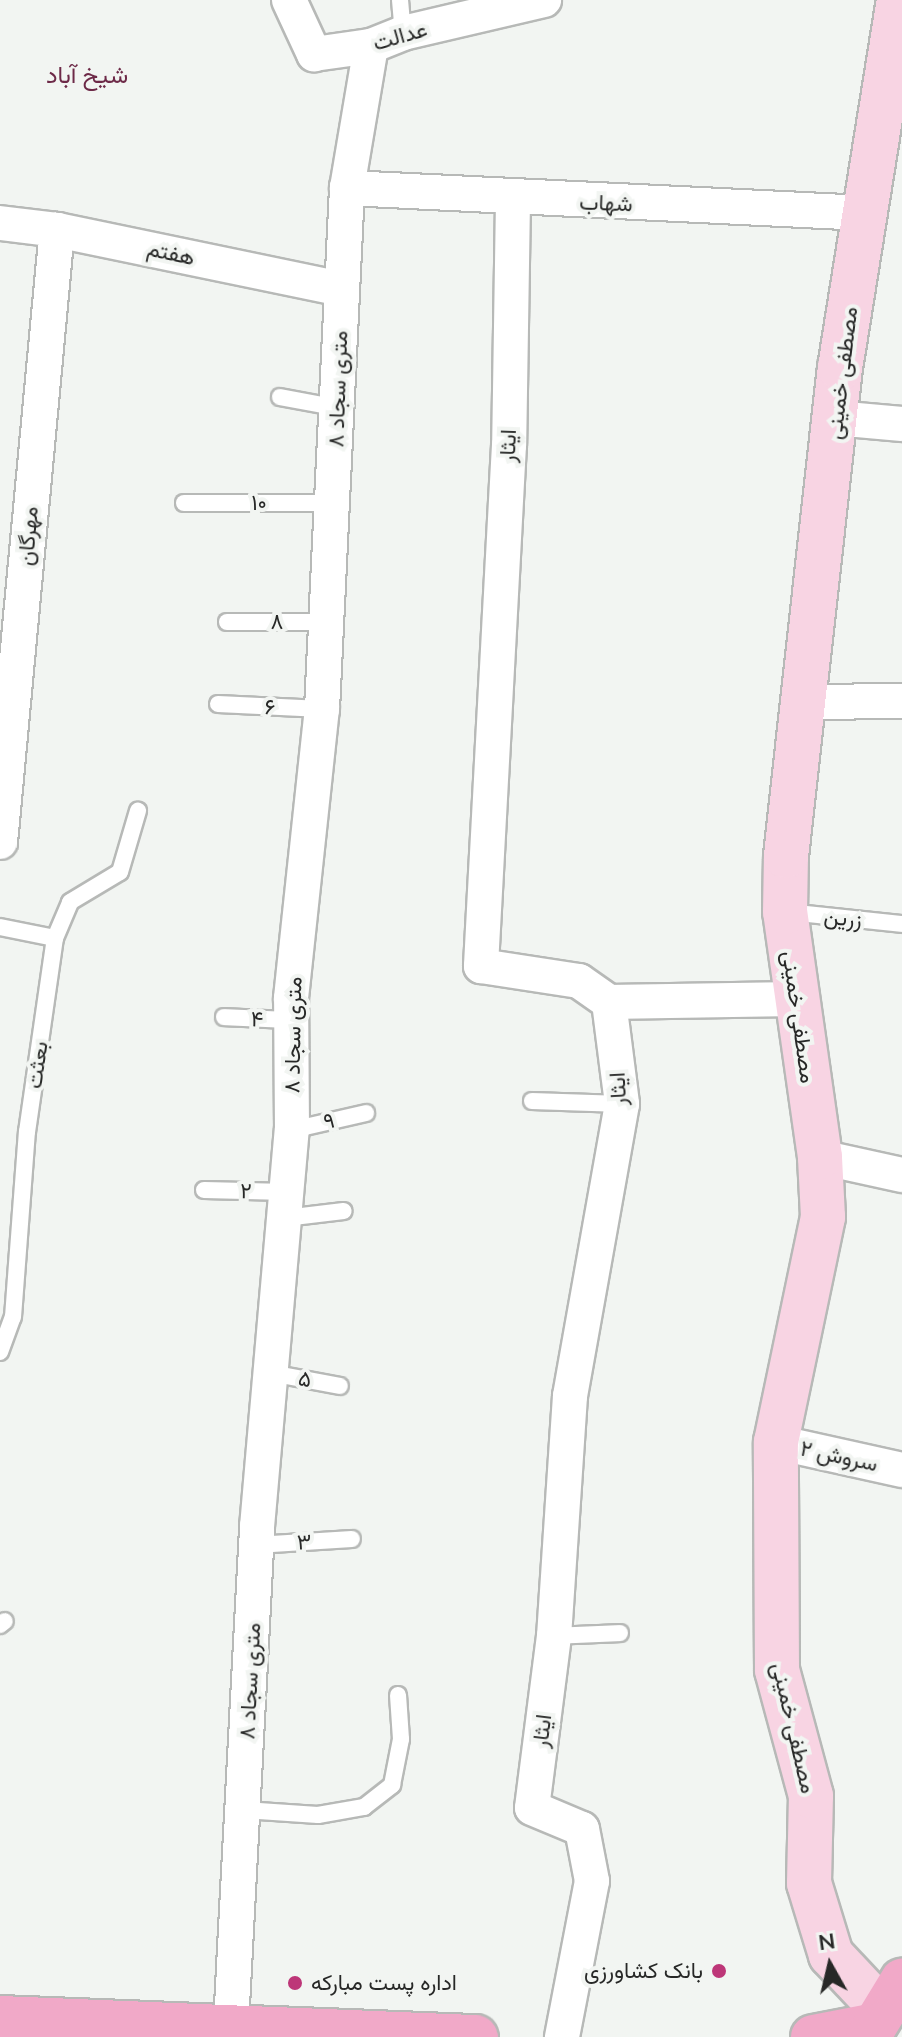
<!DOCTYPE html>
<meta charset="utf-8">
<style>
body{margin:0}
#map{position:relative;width:902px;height:2037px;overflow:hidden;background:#f2f5f2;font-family:Mulish,Vazirmatn,sans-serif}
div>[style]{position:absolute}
.roads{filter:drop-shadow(2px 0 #b7b9b7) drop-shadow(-2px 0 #b7b9b7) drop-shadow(0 2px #b7b9b7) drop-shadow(0 -2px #b7b9b7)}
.lane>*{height:16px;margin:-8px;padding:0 8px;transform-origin:8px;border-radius:8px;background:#fff}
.street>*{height:34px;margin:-17px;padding:0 17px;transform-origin:17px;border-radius:17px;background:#fff}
.secondary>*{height:44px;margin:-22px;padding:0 22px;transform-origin:22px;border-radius:22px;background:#f8d4e3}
.primary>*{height:44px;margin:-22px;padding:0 22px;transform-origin:22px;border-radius:22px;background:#f1a9c8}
.dots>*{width:22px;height:22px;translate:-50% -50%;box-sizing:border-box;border:4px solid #f2f5f2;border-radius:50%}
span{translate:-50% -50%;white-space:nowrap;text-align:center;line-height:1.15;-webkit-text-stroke:8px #f2f5f2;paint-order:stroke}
.street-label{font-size:22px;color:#272827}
.poi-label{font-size:22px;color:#272827}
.right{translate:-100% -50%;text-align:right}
.left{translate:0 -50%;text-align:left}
.neighbourhood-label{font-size:24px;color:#6d2a48}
.north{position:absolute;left:790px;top:1925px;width:80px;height:80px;-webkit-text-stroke:6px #f2f5f2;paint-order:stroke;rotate:352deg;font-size:22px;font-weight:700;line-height:32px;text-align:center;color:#272827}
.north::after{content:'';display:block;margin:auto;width:28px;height:36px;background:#272827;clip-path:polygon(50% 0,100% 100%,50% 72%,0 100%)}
</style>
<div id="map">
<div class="roads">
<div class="lane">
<div style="left:400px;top:0;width:33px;rotate:85deg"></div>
<div style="left:280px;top:397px;width:60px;rotate:10.6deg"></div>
<div style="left:184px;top:503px;width:149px"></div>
<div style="left:227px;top:622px;width:100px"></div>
<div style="left:218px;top:704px;width:104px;rotate:2.8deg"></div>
<div style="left:788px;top:912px;width:115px;rotate:6deg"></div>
<div style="left:0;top:927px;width:56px;rotate:11.3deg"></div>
<div style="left:224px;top:1017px;width:67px;rotate:2.6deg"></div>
<div style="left:532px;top:1101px;width:90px;rotate:1.9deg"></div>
<div style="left:292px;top:1130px;width:76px;rotate:-12.9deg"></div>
<div style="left:204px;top:1190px;width:83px;rotate:1.4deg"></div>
<div style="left:285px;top:1218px;width:59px;rotate:-6.8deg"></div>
<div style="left:0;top:1352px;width:37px;rotate:-70deg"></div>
<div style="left:13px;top:1317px;width:186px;rotate:-85.7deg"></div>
<div style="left:27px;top:1132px;width:196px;rotate:-81.8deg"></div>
<div style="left:55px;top:938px;width:39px;rotate:-67deg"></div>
<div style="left:70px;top:902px;width:58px;rotate:-31deg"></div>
<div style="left:120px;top:872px;width:64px;rotate:-73.6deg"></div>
<div style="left:271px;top:1373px;width:70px;rotate:10.7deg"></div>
<div style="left:256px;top:1545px;width:96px;rotate:-3.6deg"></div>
<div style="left:0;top:1625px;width:6px;rotate:-39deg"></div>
<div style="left:554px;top:1636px;width:66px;rotate:-2.6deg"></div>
<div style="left:244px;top:1810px;width:74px;rotate:3.9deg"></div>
<div style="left:318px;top:1815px;width:47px;rotate:-9.9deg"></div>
<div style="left:364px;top:1807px;width:36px;rotate:-38deg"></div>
<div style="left:392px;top:1785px;width:47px;rotate:-78.9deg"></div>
<div style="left:401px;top:1739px;width:44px;rotate:-93.9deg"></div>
</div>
<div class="street">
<div style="left:289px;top:0;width:60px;rotate:65.2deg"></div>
<div style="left:314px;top:54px;width:58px;rotate:-8deg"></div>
<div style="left:371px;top:46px;width:35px;rotate:-22deg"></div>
<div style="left:403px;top:33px;width:145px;rotate:-13.2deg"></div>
<div style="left:347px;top:188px;width:519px;rotate:2.76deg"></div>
<div style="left:513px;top:200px;width:245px;rotate:90.9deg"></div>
<div style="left:509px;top:445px;width:522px;rotate:93.08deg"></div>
<div style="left:481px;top:966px;width:99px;rotate:8.7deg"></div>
<div style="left:579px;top:981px;width:37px;rotate:35deg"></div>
<div style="left:609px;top:1002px;width:103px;rotate:82.7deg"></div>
<div style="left:622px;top:1104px;width:297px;rotate:100.1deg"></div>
<div style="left:570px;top:1396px;width:241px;rotate:93.8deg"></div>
<div style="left:554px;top:1636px;width:173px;rotate:97.3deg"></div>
<div style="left:532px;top:1808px;width:54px;rotate:22.8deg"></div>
<div style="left:582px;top:1829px;width:53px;rotate:79.1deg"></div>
<div style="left:592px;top:1881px;width:159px;rotate:100.9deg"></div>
<div style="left:0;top:223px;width:57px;rotate:7deg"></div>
<div style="left:57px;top:230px;width:290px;rotate:11.7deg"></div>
<div style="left:835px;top:418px;width:67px;rotate:5.1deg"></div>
<div style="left:807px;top:702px;width:95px;rotate:-0.6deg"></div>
<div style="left:0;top:842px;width:615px;rotate:-84.68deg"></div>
<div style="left:609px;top:1002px;width:185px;rotate:-0.9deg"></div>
<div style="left:820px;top:1157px;width:84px;rotate:12.4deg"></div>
<div style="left:776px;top:1442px;width:129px;rotate:12.5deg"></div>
<div style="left:231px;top:2025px;width:499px;rotate:-87deg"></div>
<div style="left:257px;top:1527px;width:399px;rotate:-85deg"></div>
<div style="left:292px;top:1130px;width:132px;rotate:-90.4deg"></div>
<div style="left:291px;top:998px;width:291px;rotate:-83.9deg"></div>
<div style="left:322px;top:709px;width:522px;rotate:-87.25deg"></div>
<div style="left:347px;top:188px;width:144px;rotate:-80.4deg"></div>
</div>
<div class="secondary">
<div style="left:881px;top:2008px;width:73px;rotate:-133.3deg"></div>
<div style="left:831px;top:1955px;width:75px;rotate:-107deg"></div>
<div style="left:809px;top:1883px;width:87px;rotate:-88.7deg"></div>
<div style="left:811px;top:1796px;width:131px;rotate:-105.1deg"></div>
<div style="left:777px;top:1670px;width:228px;rotate:-90.3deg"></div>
<div style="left:776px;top:1442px;width:230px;rotate:-78.2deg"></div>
<div style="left:823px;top:1217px;width:60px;rotate:-92.9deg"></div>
<div style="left:820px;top:1157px;width:247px;rotate:-98.1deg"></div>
<div style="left:785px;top:912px;width:56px;rotate:-89deg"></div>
<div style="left:786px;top:856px;width:491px;rotate:-83.7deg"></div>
<div style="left:840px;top:368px;width:373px;rotate:-80.9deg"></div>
</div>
<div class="primary">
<div style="left:0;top:2018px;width:476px;rotate:2.3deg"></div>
<div style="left:813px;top:2037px;width:58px;rotate:-10.9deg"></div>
<div style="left:868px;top:2037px;width:66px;rotate:-58.7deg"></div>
</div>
</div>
<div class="dots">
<div style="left:719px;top:1971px;background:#bd3678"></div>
<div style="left:295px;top:1983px;background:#bd3678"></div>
</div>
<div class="street-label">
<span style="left:400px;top:36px;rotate:-16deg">عدالت</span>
<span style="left:606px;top:203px;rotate:2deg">شهاب</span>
<span style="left:171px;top:253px;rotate:12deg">هفتم</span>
<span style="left:842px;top:373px;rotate:-83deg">مصطفی خمینی</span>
<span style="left:338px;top:389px;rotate:-88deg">۸ متری سجاد</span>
<span style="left:508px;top:446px;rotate:-88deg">ایثار</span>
<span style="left:259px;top:503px">۱۰</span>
<span style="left:28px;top:536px;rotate:-85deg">مهرگان</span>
<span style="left:277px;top:622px">۸</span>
<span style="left:270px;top:707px;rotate:3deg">۶</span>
<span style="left:843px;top:918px;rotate:6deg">زرین</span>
<span style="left:799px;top:1017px;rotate:82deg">مصطفی خمینی</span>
<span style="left:257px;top:1019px;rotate:2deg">۴</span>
<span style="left:293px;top:1035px;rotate:-89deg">۸ متری سجاد</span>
<span style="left:37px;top:1065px;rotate:-82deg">بعثت</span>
<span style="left:618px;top:1089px;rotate:-93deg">ایثار</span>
<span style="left:329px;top:1121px;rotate:-13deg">۹</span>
<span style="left:246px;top:1191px;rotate:1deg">۲</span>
<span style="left:305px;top:1379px;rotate:11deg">۵</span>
<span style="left:839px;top:1456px;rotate:12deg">سروش ۲</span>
<span style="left:304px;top:1542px;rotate:-3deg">۳</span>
<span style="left:250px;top:1681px;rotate:-87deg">۸ متری سجاد</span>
<span style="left:794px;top:1728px;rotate:77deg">مصطفی خمینی</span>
<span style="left:542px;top:1731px;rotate:-83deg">ایثار</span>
</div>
<div class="poi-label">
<span class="right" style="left:703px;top:1971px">بانک کشاورزی</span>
<span class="left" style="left:311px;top:1983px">اداره پست مبارکه</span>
</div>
<div class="neighbourhood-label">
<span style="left:87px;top:75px">شیخ آباد</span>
</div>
<div class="north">N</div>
</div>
